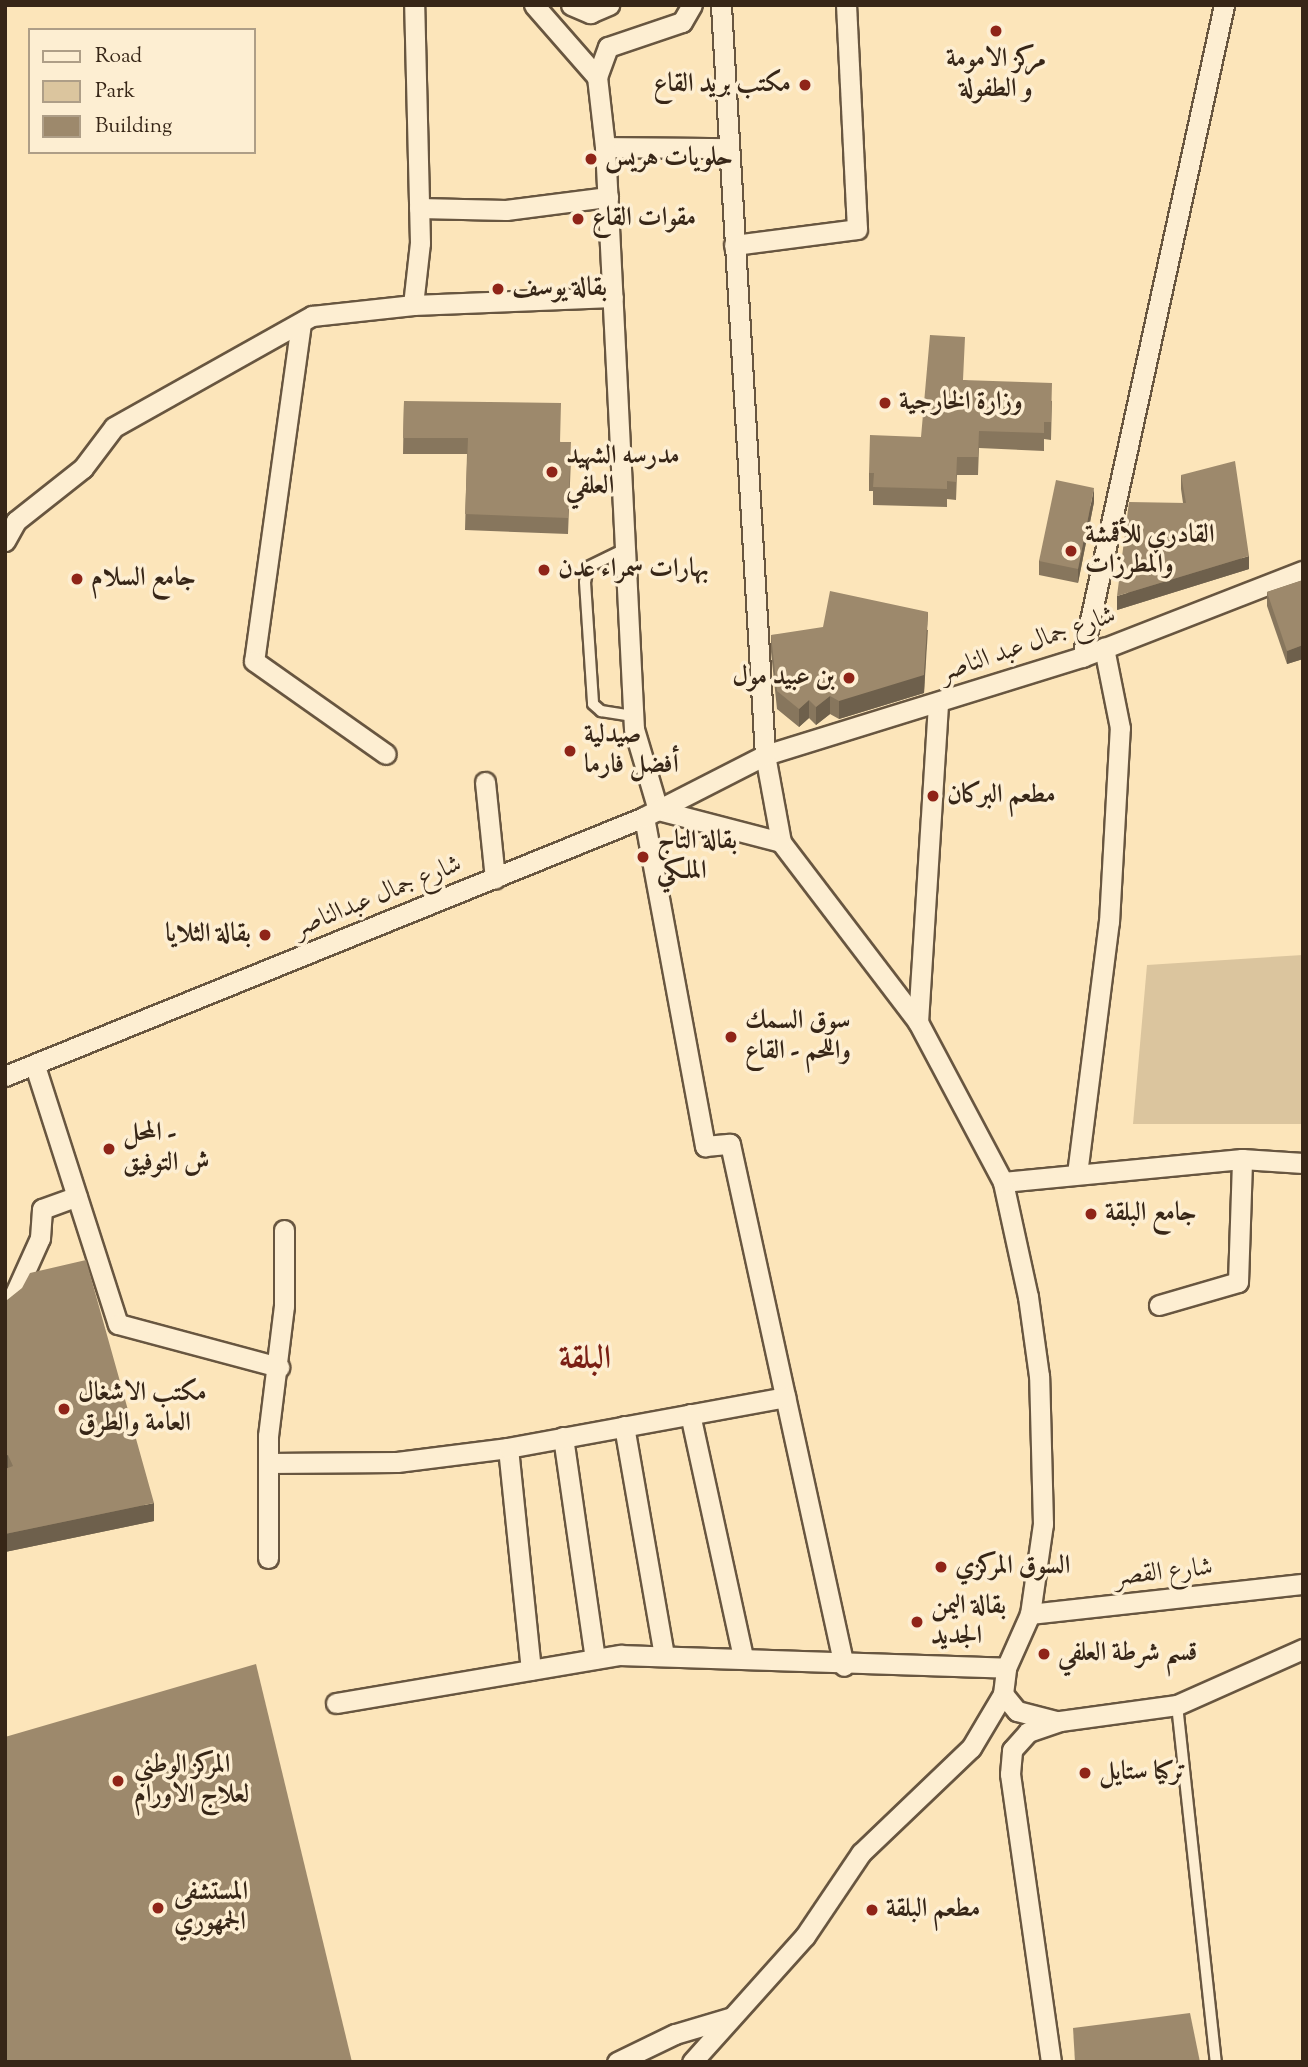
<!DOCTYPE html>
<meta charset="utf-8">
<style>
body{margin:0}
#map{position:relative;width:1308px;height:2067px;overflow:hidden;background:#fce5ba;font-family:"Sorts Mill Goudy",Amiri,serif}
div>[style]{position:absolute}
.green>*{inset:0;background:#dbc59e}
.roads{filter:drop-shadow(2px 0 #685640) drop-shadow(-2px 0 #685640) drop-shadow(0 2px #685640) drop-shadow(0 -2px #685640)}
.lane>*{height:10px;margin:-5px;padding:0 5px;transform-origin:5px;border-radius:5px;background:#fdeed2}
.street>*{height:19px;margin:-9.5px;padding:0 9.5px;transform-origin:9.5px;border-radius:9.5px;background:#fdeed2}
.wall>*{inset:0;background:#87765d}
.shaded-wall>*{inset:0;background:#6e604c}
.building>*{inset:0;background:#9d896c}
.dots>*{width:19px;height:19px;translate:-50% -50%;box-sizing:border-box;border:4px solid #fdeed2;border-radius:50%}
span{translate:-50% -50%;white-space:nowrap;text-align:center;line-height:1.15;-webkit-text-stroke:7px #fdeed2;paint-order:stroke}
.poi-label{font-size:26px;color:#372617;font-weight:700}
.right{translate:-100% -50%;text-align:right}
.left{translate:0 -50%;text-align:left}
.street-label{font-size:26px;color:#372617}
.district-label{font-size:33px;color:#7a1f14;font-weight:700}
.frame{position:absolute;inset:0;border:7px solid #372617;pointer-events:none}
.legend{position:absolute;left:28px;top:28px;width:228px;height:126px;box-sizing:border-box;background:#fdeed2;border:2px solid #ae9e87;margin:0;padding:9px 12px;list-style:none;font-size:21px;color:#372617}
.legend li{display:flex;align-items:center;gap:14px;height:35px}
.legend b{width:35px;border:2px solid #ae9e87}
</style>
<div id="map">
<div class="green">
<div style="clip-path:polygon(1303px 955px,1303px 1124px,1133px 1124px,1147px 965px)"></div>
</div>
<div class="roads">
<div class="lane">
<div style="left:625px;top:549px;width:41px;rotate:154.1deg"></div>
<div style="left:588px;top:567px;width:15px;rotate:101deg"></div>
<div style="left:585px;top:582px;width:122px;rotate:86.2deg"></div>
<div style="left:593px;top:704px;width:11px;rotate:41deg"></div>
<div style="left:601px;top:711px;width:32px;rotate:9deg"></div>
<div style="left:1177px;top:1705px;width:359px;rotate:83.8deg"></div>
</div>
<div class="street">
<div style="left:534px;top:5px;width:96px;rotate:48.8deg"></div>
<div style="left:571px;top:5px;width:21px;rotate:23deg"></div>
<div style="left:590px;top:13px;width:21px;rotate:-23deg"></div>
<div style="left:605px;top:147px;width:123px;rotate:0.5deg"></div>
<div style="left:419px;top:208px;width:87px;rotate:1.3deg"></div>
<div style="left:506px;top:210px;width:103px;rotate:-7.3deg"></div>
<div style="left:734px;top:245px;width:124px;rotate:-7.4deg"></div>
<div style="left:857px;top:229px;width:224px;rotate:-92.8deg"></div>
<div style="left:413px;top:305px;width:62px;rotate:-83.6deg"></div>
<div style="left:420px;top:243px;width:238px;rotate:-91.4deg"></div>
<div style="left:301px;top:323px;width:341px;rotate:97.9deg"></div>
<div style="left:254px;top:661px;width:161px;rotate:35.2deg"></div>
<div style="left:5px;top:541px;width:23px;rotate:-61deg"></div>
<div style="left:16px;top:521px;width:85px;rotate:-38.3deg"></div>
<div style="left:83px;top:468px;width:51px;rotate:-52.9deg"></div>
<div style="left:114px;top:427px;width:227px;rotate:-29.3deg"></div>
<div style="left:312px;top:316px;width:102px;rotate:-6.2deg"></div>
<div style="left:413px;top:305px;width:200px;rotate:-2.3deg"></div>
<div style="left:1082px;top:657px;width:667px;rotate:-77.71deg"></div>
<div style="left:485px;top:782px;width:97px;rotate:84.1deg"></div>
<div style="left:658px;top:810px;width:84px;rotate:-106.5deg"></div>
<div style="left:634px;top:729px;width:583px;rotate:-92.85deg"></div>
<div style="left:605px;top:147px;width:70px;rotate:-96.5deg"></div>
<div style="left:597px;top:77px;width:32px;rotate:-70deg"></div>
<div style="left:608px;top:47px;width:78px;rotate:-18.7deg"></div>
<div style="left:682px;top:22px;width:20px;rotate:-60deg"></div>
<div style="left:658px;top:810px;width:127px;rotate:14.6deg"></div>
<div style="left:644px;top:817px;width:335px;rotate:79.5deg"></div>
<div style="left:705px;top:1146px;width:25px;rotate:-5deg"></div>
<div style="left:730px;top:1144px;width:534px;rotate:77.68deg"></div>
<div style="left:918px;top:1022px;width:319px;rotate:-86.4deg"></div>
<div style="left:35px;top:1066px;width:271px;rotate:72.2deg"></div>
<div style="left:118px;top:1324px;width:167px;rotate:15deg"></div>
<div style="left:5px;top:1076px;width:689px;rotate:-22.06deg"></div>
<div style="left:644px;top:817px;width:136px;rotate:-27.1deg"></div>
<div style="left:765px;top:755px;width:332px;rotate:-17.2deg"></div>
<div style="left:1082px;top:657px;width:237px;rotate:-21.3deg"></div>
<div style="left:1077px;top:1174px;width:254px;rotate:-82.8deg"></div>
<div style="left:1109px;top:922px;width:194px;rotate:-86.8deg"></div>
<div style="left:1120px;top:728px;width:82px;rotate:-101.3deg"></div>
<div style="left:1003px;top:1182px;width:240px;rotate:-5.5deg"></div>
<div style="left:1242px;top:1159px;width:61px;rotate:3.8deg"></div>
<div style="left:1159px;top:1305px;width:82px;rotate:-16.2deg"></div>
<div style="left:1238px;top:1282px;width:123px;rotate:-88.1deg"></div>
<div style="left:5px;top:1306px;width:11px;rotate:-45deg"></div>
<div style="left:13px;top:1298px;width:66px;rotate:-65.8deg"></div>
<div style="left:40px;top:1238px;width:29px;rotate:-86deg"></div>
<div style="left:42px;top:1209px;width:37px;rotate:-20deg"></div>
<div style="left:690px;top:1414px;width:249px;rotate:77.7deg"></div>
<div style="left:624px;top:1426px;width:233px;rotate:80.1deg"></div>
<div style="left:563px;top:1437px;width:224px;rotate:81.8deg"></div>
<div style="left:508px;top:1448px;width:223px;rotate:84.1deg"></div>
<div style="left:268px;top:1463px;width:129px;rotate:-0.4deg"></div>
<div style="left:397px;top:1462px;width:112px;rotate:-7.2deg"></div>
<div style="left:508px;top:1448px;width:282px;rotate:-10.4deg"></div>
<div style="left:268px;top:1558px;width:122px;rotate:-90deg"></div>
<div style="left:268px;top:1436px;width:131px;rotate:-83deg"></div>
<div style="left:284px;top:1306px;width:76px;rotate:-90deg"></div>
<div style="left:1030px;top:1614px;width:275px;rotate:-6.3deg"></div>
<div style="left:1003px;top:1694px;width:22px;rotate:51deg"></div>
<div style="left:1017px;top:1711px;width:40px;rotate:14.4deg"></div>
<div style="left:336px;top:1703px;width:289px;rotate:-9.6deg"></div>
<div style="left:621px;top:1655px;width:385px;rotate:1.9deg"></div>
<div style="left:617px;top:2062px;width:64px;rotate:-25.8deg"></div>
<div style="left:675px;top:2034px;width:56px;rotate:-16.5deg"></div>
<div style="left:692px;top:2062px;width:169px;rotate:-48.1deg"></div>
<div style="left:805px;top:1936px;width:100px;rotate:-56deg"></div>
<div style="left:861px;top:1853px;width:152px;rotate:-43.7deg"></div>
<div style="left:971px;top:1748px;width:63px;rotate:-59.3deg"></div>
<div style="left:1003px;top:1694px;width:26px;rotate:-83deg"></div>
<div style="left:1006px;top:1668px;width:59px;rotate:-66deg"></div>
<div style="left:1030px;top:1614px;width:91px;rotate:-81.8deg"></div>
<div style="left:1043px;top:1524px;width:148px;rotate:-91.5deg"></div>
<div style="left:1039px;top:1376px;width:80px;rotate:-97.9deg"></div>
<div style="left:1028px;top:1297px;width:118px;rotate:-102.3deg"></div>
<div style="left:1003px;top:1182px;width:181px;rotate:-118deg"></div>
<div style="left:918px;top:1022px;width:226px;rotate:-127.3deg"></div>
<div style="left:781px;top:842px;width:88px;rotate:-100.4deg"></div>
<div style="left:765px;top:755px;width:751px;rotate:-93.36deg"></div>
<div style="left:1051px;top:2062px;width:291px;rotate:-98.1deg"></div>
<div style="left:1010px;top:1774px;width:24px;rotate:-85deg"></div>
<div style="left:1012px;top:1750px;width:24px;rotate:-48deg"></div>
<div style="left:1028px;top:1732px;width:34px;rotate:-19deg"></div>
<div style="left:1060px;top:1721px;width:118px;rotate:-7.8deg"></div>
<div style="left:1177px;top:1705px;width:138px;rotate:-24deg"></div>
</div>
</div>
<div class="wall">
<div style="clip-path:polygon(964px 380px,1052px 401px,1051px 440px,1044px 439px,1044px 451px,979px 448px,978px 475px,957px 475px,956px 500px,947px 499px,947px 507px,873px 505px,873px 491px,869px 491px,869px 473px,921px 437px)"></div>
<div style="clip-path:polygon(404px 401px,561px 442px,571px 458px,568px 534px,465px 530px,467px 454px,403px 454px)"></div>
<div style="clip-path:polygon(1181px 475px,1249px 569px,1117px 610px,1183px 503px,1181px 489px)"></div>
<div style="clip-path:polygon(1094px 502px,1078px 583px,1039px 575px,1039px 561px)"></div>
<div style="clip-path:polygon(1303px 580px,1303px 659px,1287px 664px,1267px 606px,1267px 592px)"></div>
<div style="clip-path:polygon(928px 630px,924px 693px,839px 719px,830px 714px,816px 725px,809px 718px,799px 727px,777px 709px,771px 652px,771px 635px)"></div>
<div style="clip-path:polygon(5px 1299px,154px 1521px,5px 1552px)"></div>
</div>
<div class="shaded-wall">
<div style="clip-path:polygon(1094px 488px,1094px 502px,1078px 583px,1078px 569px)"></div>
<div style="clip-path:polygon(1249px 556px,1249px 569px,1117px 610px,1117px 596px)"></div>
<div style="clip-path:polygon(928px 612px,924px 693px,839px 719px,839px 701px)"></div>
<div style="clip-path:polygon(1303px 645px,1303px 659px,1287px 664px,1287px 651px)"></div>
<div style="clip-path:polygon(830px 696px,830px 714px,816px 725px,816px 707px)"></div>
<div style="clip-path:polygon(809px 700px,809px 718px,799px 727px,799px 709px)"></div>
<div style="clip-path:polygon(8px 1455px,8px 1473px,5px 1474px,5px 1456px)"></div>
<div style="clip-path:polygon(154px 1503px,154px 1521px,5px 1552px,5px 1534px)"></div>
</div>
<div class="building">
<div style="clip-path:polygon(930px 335px,965px 337px,963px 380px,1052px 383px,1051px 422px,1044px 422px,1044px 433px,979px 431px,978px 457px,957px 457px,956px 482px,947px 481px,947px 489px,873px 487px,874px 473px,869px 473px,870px 435px,921px 437px)"></div>
<div style="clip-path:polygon(404px 401px,561px 403px,560px 442px,571px 442px,568px 518px,465px 514px,468px 438px,403px 438px)"></div>
<div style="clip-path:polygon(1235px 461px,1249px 556px,1117px 596px,1129px 502px,1186px 503px,1181px 475px)"></div>
<div style="clip-path:polygon(1056px 480px,1094px 488px,1078px 569px,1039px 561px)"></div>
<div style="clip-path:polygon(1303px 580px,1303px 645px,1287px 651px,1267px 592px)"></div>
<div style="clip-path:polygon(830px 591px,928px 612px,924px 675px,839px 701px,830px 696px,816px 707px,809px 700px,799px 709px,777px 691px,771px 635px,823px 627px)"></div>
<div style="clip-path:polygon(86px 1260px,154px 1503px,5px 1534px,5px 1469px,13px 1466px,8px 1455px,5px 1456px,5px 1299px,7px 1300px,22px 1288px,30px 1273px)"></div>
<div style="clip-path:polygon(256px 1664px,352px 2062px,5px 2062px,5px 1737px)"></div>
<div style="clip-path:polygon(1190px 2013px,1200px 2062px,1075px 2062px,1073px 2028px)"></div>
</div>
<div class="dots">
<div style="left:996px;top:31px;background:#8f2418"></div>
<div style="left:805px;top:85px;background:#8f2418"></div>
<div style="left:591px;top:159px;background:#8f2418"></div>
<div style="left:578px;top:219px;background:#8f2418"></div>
<div style="left:498px;top:289px;background:#8f2418"></div>
<div style="left:885px;top:403px;background:#8f2418"></div>
<div style="left:552px;top:472px;background:#8f2418"></div>
<div style="left:1071px;top:551px;background:#8f2418"></div>
<div style="left:544px;top:570px;background:#8f2418"></div>
<div style="left:77px;top:579px;background:#8f2418"></div>
<div style="left:849px;top:678px;background:#8f2418"></div>
<div style="left:570px;top:751px;background:#8f2418"></div>
<div style="left:933px;top:796px;background:#8f2418"></div>
<div style="left:643px;top:857px;background:#8f2418"></div>
<div style="left:265px;top:935px;background:#8f2418"></div>
<div style="left:731px;top:1037px;background:#8f2418"></div>
<div style="left:109px;top:1149px;background:#8f2418"></div>
<div style="left:1091px;top:1214px;background:#8f2418"></div>
<div style="left:64px;top:1409px;background:#8f2418"></div>
<div style="left:941px;top:1567px;background:#8f2418"></div>
<div style="left:917px;top:1622px;background:#8f2418"></div>
<div style="left:1044px;top:1654px;background:#8f2418"></div>
<div style="left:1085px;top:1773px;background:#8f2418"></div>
<div style="left:118px;top:1781px;background:#8f2418"></div>
<div style="left:158px;top:1908px;background:#8f2418"></div>
<div style="left:872px;top:1910px;background:#8f2418"></div>
</div>
<div class="poi-label">
<span style="left:996px;top:75px">مركز الامومة<br>و الطفولة</span>
<span class="right" style="left:791px;top:85px">مكتب بريد القاع</span>
<span class="left" style="left:605px;top:159px">حلويات هريس</span>
<span class="left" style="left:592px;top:219px">مقوات القاع</span>
<span class="left" style="left:512px;top:289px">بقالة يوسف</span>
<span class="left" style="left:899px;top:403px">وزارة الخارجية</span>
<span class="left" style="left:566px;top:472px">مدرسه الشهيد<br>العلفي</span>
<span class="left" style="left:1085px;top:551px">القادري للأقمشة<br>والمطرزات</span>
<span class="left" style="left:558px;top:570px">بهارات سمراء عدن</span>
<span class="left" style="left:91px;top:579px">جامع السلام</span>
<span class="right" style="left:835px;top:678px">بن عبيد مول</span>
<span class="left" style="left:584px;top:751px">صيدلية<br>أفضل فارما</span>
<span class="left" style="left:947px;top:796px">مطعم البركان</span>
<span class="left" style="left:657px;top:857px">بقالة التاج<br>الملكي</span>
<span class="right" style="left:251px;top:935px">بقالة الثلايا</span>
<span class="left" style="left:745px;top:1037px">سوق السمك<br>واللحم - القاع</span>
<span class="left" style="left:123px;top:1149px">المحل -<br>ش التوفيق</span>
<span class="left" style="left:1105px;top:1214px">جامع البلقة</span>
<span class="left" style="left:78px;top:1409px">مكتب الاشغال<br>العامة والطرق</span>
<span class="left" style="left:955px;top:1567px">السوق المركزي</span>
<span class="left" style="left:931px;top:1622px">بقالة اليمن<br>الجديد</span>
<span class="left" style="left:1058px;top:1654px">قسم شرطة العلفي</span>
<span class="left" style="left:134px;top:1781px">المركز الوطني<br>لعلاج الاورام</span>
<span class="left" style="left:1099px;top:1773px">تركيا ستايل</span>
<span class="left" style="left:174px;top:1908px">المستشفى<br>الجمهوري</span>
<span class="left" style="left:886px;top:1910px">مطعم البلقة</span>
</div>
<div class="street-label">
<span style="left:1028px;top:645px;rotate:-19deg">شارع جمال عبد الناصر</span>
<span style="left:378px;top:897px;rotate:-22deg">شارع جمال عبدالناصر</span>
<span style="left:1164px;top:1573px;rotate:-6deg">شارع القصر</span>
</div>
<div class="district-label">
<span style="left:585px;top:1361px">البلقة</span>
</div>
<div class="frame"></div>
<ul class="legend">
<li><b style="height:9px;background:#fdeed2"></b>Road</li>
<li><b style="height:19px;background:#dbc59e"></b>Park</li>
<li><b style="height:19px;background:#9d896c"></b>Building</li>
</ul>
</div>
